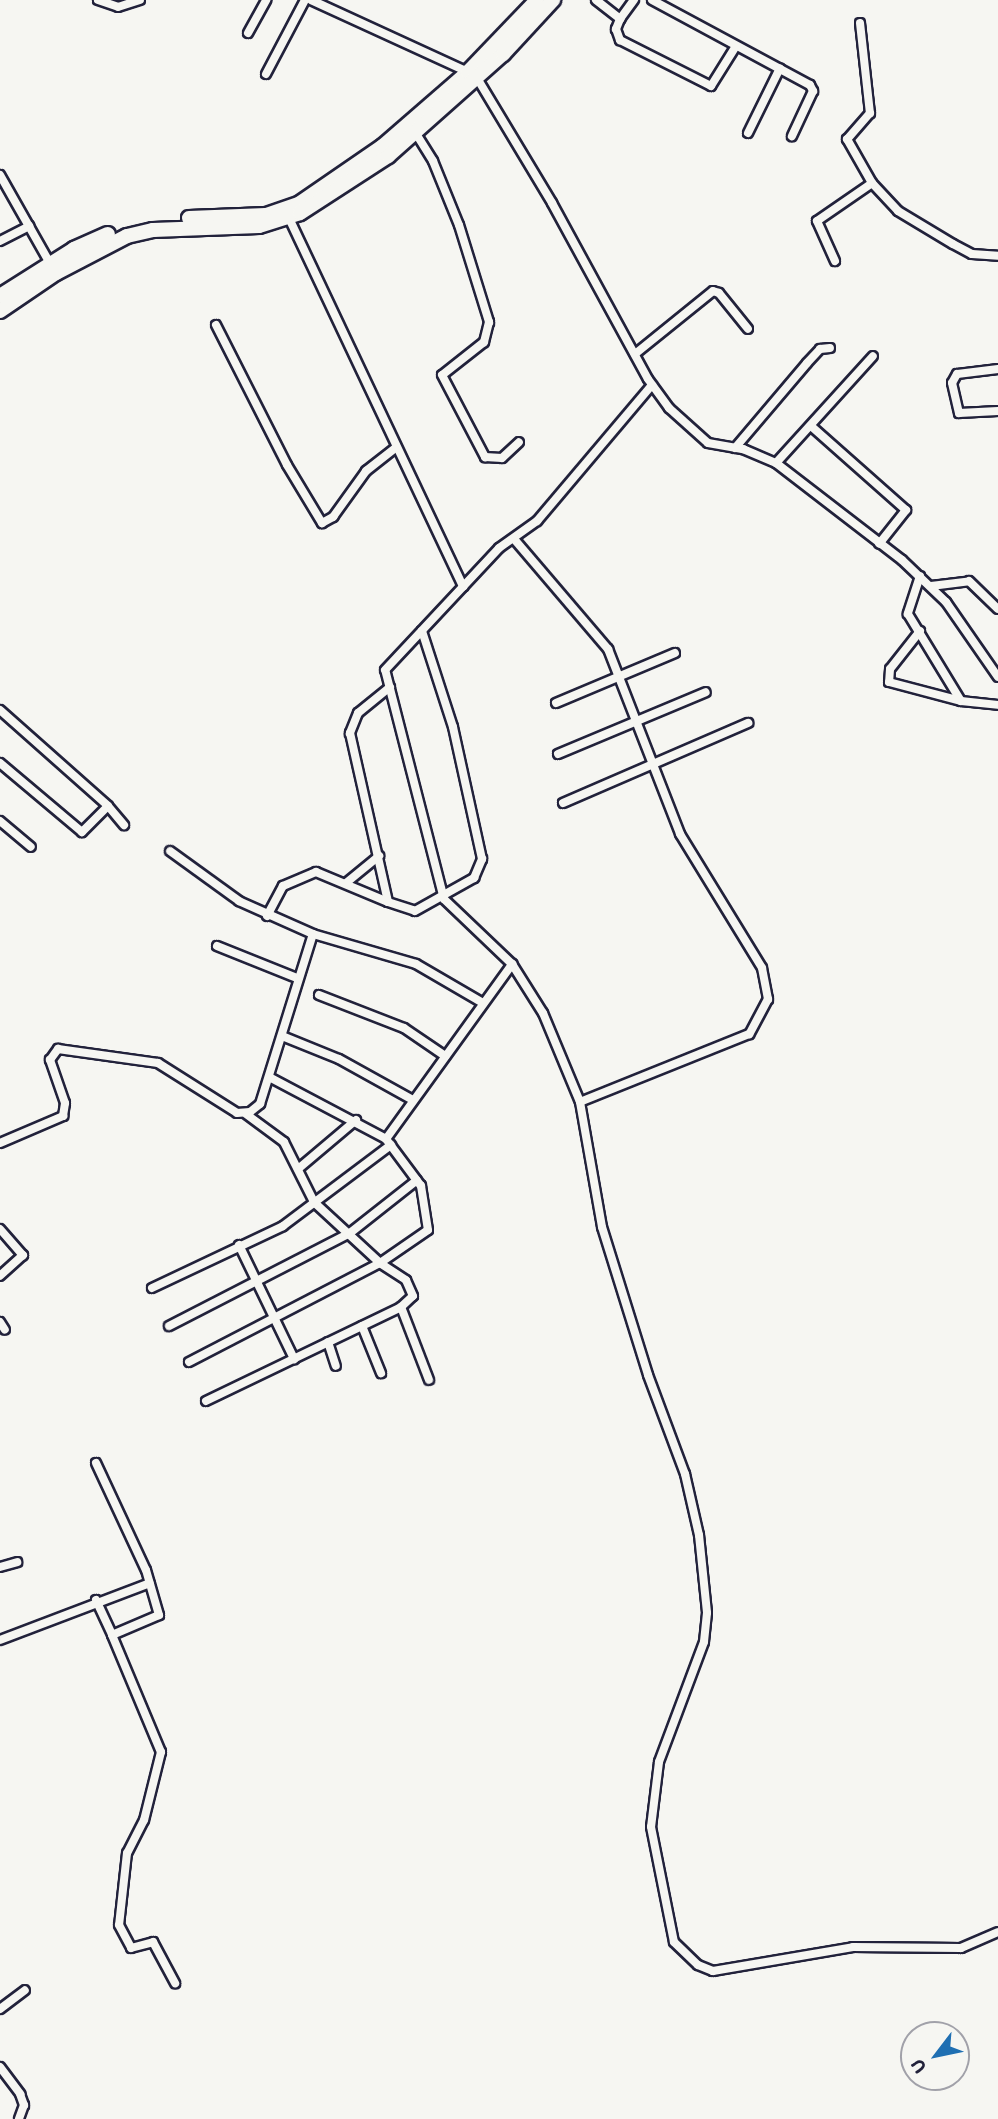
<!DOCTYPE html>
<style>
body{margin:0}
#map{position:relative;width:998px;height:2119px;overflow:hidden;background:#f6f6f2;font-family:Itim,sans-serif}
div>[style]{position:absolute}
.roads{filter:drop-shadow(2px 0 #22223b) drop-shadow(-2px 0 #22223b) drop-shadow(0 2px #22223b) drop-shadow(0 -2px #22223b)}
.minor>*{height:8px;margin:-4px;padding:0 4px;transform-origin:4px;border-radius:4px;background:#f6f6f2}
.trunk>*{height:14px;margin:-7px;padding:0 7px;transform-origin:7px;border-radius:7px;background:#f6f6f2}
span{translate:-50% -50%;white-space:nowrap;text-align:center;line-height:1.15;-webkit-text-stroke:6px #f6f6f2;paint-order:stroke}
.north{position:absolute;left:900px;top:2021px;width:70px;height:70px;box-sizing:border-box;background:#f6f6f2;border:2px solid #a1a1a9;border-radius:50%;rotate:238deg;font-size:19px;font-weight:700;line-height:28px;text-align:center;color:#22223b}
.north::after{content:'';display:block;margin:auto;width:24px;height:32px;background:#1f6fb2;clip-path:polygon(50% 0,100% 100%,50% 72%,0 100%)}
</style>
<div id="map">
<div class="roads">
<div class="minor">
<div style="left:98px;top:0;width:21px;rotate:19deg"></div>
<div style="left:118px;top:7px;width:23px;rotate:-18deg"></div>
<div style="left:311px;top:0;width:173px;rotate:24.6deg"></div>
<div style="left:596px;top:0;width:31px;rotate:38deg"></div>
<div style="left:620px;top:19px;width:24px;rotate:-54deg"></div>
<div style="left:652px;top:0;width:179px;rotate:28.3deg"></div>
<div style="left:810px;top:85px;width:7px;rotate:63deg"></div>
<div style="left:813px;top:91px;width:50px;rotate:115deg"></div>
<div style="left:620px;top:19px;width:11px;rotate:112deg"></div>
<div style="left:616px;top:29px;width:12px;rotate:70deg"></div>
<div style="left:620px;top:40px;width:102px;rotate:26.8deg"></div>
<div style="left:711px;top:86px;width:47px;rotate:-58deg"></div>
<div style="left:860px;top:23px;width:91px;rotate:83.7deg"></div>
<div style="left:870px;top:113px;width:35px;rotate:131deg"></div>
<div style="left:847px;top:139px;width:51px;rotate:60.4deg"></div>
<div style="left:872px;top:183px;width:38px;rotate:47deg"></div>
<div style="left:898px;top:211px;width:64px;rotate:31deg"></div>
<div style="left:953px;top:244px;width:21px;rotate:28deg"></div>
<div style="left:972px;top:254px;width:26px;rotate:4deg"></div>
<div style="left:248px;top:33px;width:38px;rotate:-61deg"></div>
<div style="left:266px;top:74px;width:84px;rotate:-62.2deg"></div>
<div style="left:477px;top:78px;width:146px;rotate:59deg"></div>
<div style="left:552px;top:203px;width:200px;rotate:61.4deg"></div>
<div style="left:648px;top:379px;width:36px;rotate:54deg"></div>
<div style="left:669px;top:408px;width:52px;rotate:41.9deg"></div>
<div style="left:708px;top:443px;width:36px;rotate:10deg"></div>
<div style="left:743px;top:449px;width:36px;rotate:23deg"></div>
<div style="left:776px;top:463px;width:159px;rotate:37.6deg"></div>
<div style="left:902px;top:560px;width:61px;rotate:43.7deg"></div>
<div style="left:946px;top:602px;width:91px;rotate:55.3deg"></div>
<div style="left:415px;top:132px;width:34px;rotate:58deg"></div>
<div style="left:433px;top:161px;width:69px;rotate:67.9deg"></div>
<div style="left:459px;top:225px;width:102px;rotate:72.8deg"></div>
<div style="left:489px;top:322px;width:21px;rotate:104deg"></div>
<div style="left:484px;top:342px;width:53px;rotate:141.8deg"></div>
<div style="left:442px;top:375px;width:93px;rotate:62.3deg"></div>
<div style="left:485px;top:457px;width:17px;rotate:3deg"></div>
<div style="left:502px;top:458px;width:23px;rotate:-43deg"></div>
<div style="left:748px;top:133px;width:72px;rotate:-63.8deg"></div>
<div style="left:0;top:175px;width:106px;rotate:60.5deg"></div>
<div style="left:288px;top:216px;width:410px;rotate:64.7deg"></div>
<div style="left:0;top:241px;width:33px;rotate:-27deg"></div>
<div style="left:835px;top:261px;width:44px;rotate:-114.2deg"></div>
<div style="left:817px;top:221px;width:67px;rotate:-34.6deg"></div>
<div style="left:216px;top:325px;width:157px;rotate:63.1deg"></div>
<div style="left:287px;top:465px;width:68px;rotate:58.9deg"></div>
<div style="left:322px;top:523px;width:13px;rotate:-29deg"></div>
<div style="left:333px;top:517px;width:57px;rotate:-54.3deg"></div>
<div style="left:366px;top:471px;width:37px;rotate:-38deg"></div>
<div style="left:635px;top:354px;width:100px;rotate:-38.9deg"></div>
<div style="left:713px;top:291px;width:6px;rotate:18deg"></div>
<div style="left:719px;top:293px;width:46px;rotate:51.1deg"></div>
<div style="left:998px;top:369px;width:41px;rotate:173deg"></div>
<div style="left:957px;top:374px;width:10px;rotate:119deg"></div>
<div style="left:952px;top:383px;width:31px;rotate:77deg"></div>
<div style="left:959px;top:413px;width:39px;rotate:-3deg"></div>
<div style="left:811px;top:426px;width:127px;rotate:41.5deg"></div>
<div style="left:906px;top:510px;width:43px;rotate:128.5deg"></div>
<div style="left:735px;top:448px;width:111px;rotate:-49.7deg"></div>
<div style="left:807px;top:363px;width:19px;rotate:-47deg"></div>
<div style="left:820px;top:349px;width:10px;rotate:-6deg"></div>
<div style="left:776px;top:463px;width:144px;rotate:-47.8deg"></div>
<div style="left:514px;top:539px;width:145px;rotate:49.5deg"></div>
<div style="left:608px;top:649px;width:199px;rotate:68.7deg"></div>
<div style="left:680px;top:834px;width:157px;rotate:58.5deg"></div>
<div style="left:762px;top:968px;width:32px;rotate:79deg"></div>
<div style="left:768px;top:999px;width:40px;rotate:118deg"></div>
<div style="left:749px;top:1034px;width:182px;rotate:158.1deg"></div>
<div style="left:920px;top:576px;width:40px;rotate:108deg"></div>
<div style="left:908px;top:614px;width:102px;rotate:58.7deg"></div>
<div style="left:931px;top:586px;width:38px;rotate:-7deg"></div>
<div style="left:969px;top:581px;width:40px;rotate:44deg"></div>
<div style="left:920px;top:631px;width:48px;rotate:128.3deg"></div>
<div style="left:890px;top:669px;width:13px;rotate:94deg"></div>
<div style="left:889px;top:682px;width:74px;rotate:14.8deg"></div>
<div style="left:961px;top:701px;width:37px;rotate:6deg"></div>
<div style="left:390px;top:687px;width:41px;rotate:140.9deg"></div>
<div style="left:358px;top:713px;width:22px;rotate:112deg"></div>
<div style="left:350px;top:733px;width:173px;rotate:77.3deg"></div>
<div style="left:388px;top:902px;width:28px;rotate:18deg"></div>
<div style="left:415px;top:911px;width:68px;rotate:-29.2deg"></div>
<div style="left:474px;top:878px;width:21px;rotate:-67deg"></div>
<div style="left:482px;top:859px;width:135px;rotate:-102.4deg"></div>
<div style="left:453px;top:727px;width:101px;rotate:-107.9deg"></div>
<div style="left:556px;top:703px;width:129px;rotate:-22.8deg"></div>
<div style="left:0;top:710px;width:144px;rotate:41.6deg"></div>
<div style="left:108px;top:806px;width:37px;rotate:135deg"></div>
<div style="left:82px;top:832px;width:107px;rotate:-139.9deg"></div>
<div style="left:558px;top:754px;width:160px;rotate:-22.7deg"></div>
<div style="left:563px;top:803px;width:202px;rotate:-23.4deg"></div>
<div style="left:108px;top:806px;width:25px;rotate:50deg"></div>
<div style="left:0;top:821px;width:40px;rotate:40deg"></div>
<div style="left:346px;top:883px;width:43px;rotate:-39.3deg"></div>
<div style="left:267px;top:916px;width:34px;rotate:-62deg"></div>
<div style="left:283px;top:886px;width:36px;rotate:-23deg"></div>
<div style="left:316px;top:872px;width:78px;rotate:22.6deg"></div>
<div style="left:313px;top:934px;width:107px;rotate:16.2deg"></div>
<div style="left:416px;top:964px;width:78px;rotate:30.2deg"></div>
<div style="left:217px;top:946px;width:86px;rotate:21.8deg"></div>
<div style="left:512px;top:964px;width:94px;rotate:-136.3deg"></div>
<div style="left:444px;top:899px;width:236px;rotate:-104.4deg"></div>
<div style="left:385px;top:670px;width:167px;rotate:-46.9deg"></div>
<div style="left:499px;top:548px;width:47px;rotate:-35.4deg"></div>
<div style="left:537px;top:521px;width:178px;rotate:-49.8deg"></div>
<div style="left:319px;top:995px;width:91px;rotate:21.2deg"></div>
<div style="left:404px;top:1028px;width:50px;rotate:34.3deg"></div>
<div style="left:282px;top:1036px;width:61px;rotate:22deg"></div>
<div style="left:339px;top:1059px;width:85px;rotate:29deg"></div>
<div style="left:271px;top:1078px;width:130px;rotate:27.9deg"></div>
<div style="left:386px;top:1139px;width:216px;rotate:-54.2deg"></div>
<div style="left:512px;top:964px;width:58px;rotate:57.7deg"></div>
<div style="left:543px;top:1013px;width:96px;rotate:67.4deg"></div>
<div style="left:580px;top:1102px;width:127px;rotate:80deg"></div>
<div style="left:602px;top:1227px;width:155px;rotate:72.7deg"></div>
<div style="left:648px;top:1375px;width:106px;rotate:69.5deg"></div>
<div style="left:685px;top:1474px;width:63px;rotate:77.1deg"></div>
<div style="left:699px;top:1535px;width:78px;rotate:84.1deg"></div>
<div style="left:707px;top:1613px;width:29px;rotate:96deg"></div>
<div style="left:704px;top:1642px;width:128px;rotate:110.6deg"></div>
<div style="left:659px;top:1762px;width:65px;rotate:97deg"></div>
<div style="left:651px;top:1827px;width:117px;rotate:78.7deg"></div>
<div style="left:674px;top:1942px;width:33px;rotate:44deg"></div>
<div style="left:698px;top:1965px;width:16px;rotate:22deg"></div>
<div style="left:713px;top:1971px;width:142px;rotate:-9.7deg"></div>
<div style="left:853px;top:1947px;width:108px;rotate:0.5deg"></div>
<div style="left:961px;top:1948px;width:40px;rotate:-23.4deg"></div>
<div style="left:0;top:1143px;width:69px;rotate:-23.2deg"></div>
<div style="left:63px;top:1116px;width:13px;rotate:-81deg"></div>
<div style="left:65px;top:1103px;width:46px;rotate:-109.2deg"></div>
<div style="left:50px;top:1060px;width:14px;rotate:-54deg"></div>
<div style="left:58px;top:1049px;width:101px;rotate:8deg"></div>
<div style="left:158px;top:1063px;width:93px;rotate:32.3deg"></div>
<div style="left:237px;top:1113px;width:13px;rotate:-4deg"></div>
<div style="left:250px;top:1112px;width:13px;rotate:-39deg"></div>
<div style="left:260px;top:1104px;width:178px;rotate:-72.7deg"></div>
<div style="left:313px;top:934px;width:81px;rotate:-156deg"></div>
<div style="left:239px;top:901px;width:85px;rotate:-144.1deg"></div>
<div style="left:298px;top:1169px;width:76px;rotate:-40.2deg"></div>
<div style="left:0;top:1229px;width:35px;rotate:49deg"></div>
<div style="left:23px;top:1255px;width:31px;rotate:138deg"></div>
<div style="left:239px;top:1245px;width:127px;rotate:64.2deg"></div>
<div style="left:152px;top:1288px;width:145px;rotate:-25.3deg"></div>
<div style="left:283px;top:1226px;width:135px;rotate:-36.9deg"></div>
<div style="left:401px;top:1307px;width:78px;rotate:69deg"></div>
<div style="left:0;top:1322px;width:9px;rotate:58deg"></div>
<div style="left:169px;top:1326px;width:203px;rotate:-27.2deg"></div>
<div style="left:350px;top:1233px;width:85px;rotate:-38.3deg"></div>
<div style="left:362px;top:1326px;width:51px;rotate:68deg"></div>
<div style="left:328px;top:1342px;width:25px;rotate:72deg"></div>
<div style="left:189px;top:1362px;width:215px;rotate:-27.4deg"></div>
<div style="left:380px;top:1263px;width:58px;rotate:-34.5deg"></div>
<div style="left:428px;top:1230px;width:45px;rotate:-99deg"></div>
<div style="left:421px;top:1186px;width:59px;rotate:-126.7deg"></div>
<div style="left:206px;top:1401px;width:216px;rotate:-25.7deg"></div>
<div style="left:401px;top:1307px;width:16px;rotate:-43deg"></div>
<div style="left:413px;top:1296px;width:17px;rotate:-114deg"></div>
<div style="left:406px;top:1280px;width:31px;rotate:-147deg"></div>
<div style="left:380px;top:1263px;width:90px;rotate:-137.3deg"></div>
<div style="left:314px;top:1202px;width:67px;rotate:-116.6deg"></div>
<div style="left:284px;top:1142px;width:47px;rotate:-143.6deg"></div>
<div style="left:96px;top:1463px;width:118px;rotate:65deg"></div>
<div style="left:146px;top:1570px;width:47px;rotate:73.9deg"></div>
<div style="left:159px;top:1615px;width:51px;rotate:156.9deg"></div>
<div style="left:112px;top:1635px;width:127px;rotate:67.3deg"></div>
<div style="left:161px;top:1752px;width:70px;rotate:104deg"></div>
<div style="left:144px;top:1820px;width:37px;rotate:117deg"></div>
<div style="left:127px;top:1853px;width:72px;rotate:96.3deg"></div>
<div style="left:119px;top:1925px;width:26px;rotate:62deg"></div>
<div style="left:131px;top:1948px;width:23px;rotate:-15deg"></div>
<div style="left:153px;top:1942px;width:47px;rotate:61.8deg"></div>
<div style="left:0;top:1567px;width:18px;rotate:-16deg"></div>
<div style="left:96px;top:1600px;width:38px;rotate:65deg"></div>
<div style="left:0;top:1640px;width:160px;rotate:-20.8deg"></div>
<div style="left:0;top:2009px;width:31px;rotate:-37deg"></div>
<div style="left:0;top:2067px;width:34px;rotate:53deg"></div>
<div style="left:20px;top:2094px;width:12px;rotate:70deg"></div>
<div style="left:24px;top:2105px;width:15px;rotate:110deg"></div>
</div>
<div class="trunk">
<div style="left:189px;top:218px;width:77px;rotate:-2.2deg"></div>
<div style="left:266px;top:215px;width:36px;rotate:-19deg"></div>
<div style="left:300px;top:203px;width:101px;rotate:-34.5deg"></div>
<div style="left:383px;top:146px;width:113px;rotate:-41deg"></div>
<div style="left:468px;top:72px;width:100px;rotate:-46.2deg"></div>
<div style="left:0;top:296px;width:88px;rotate:-32.4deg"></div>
<div style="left:74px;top:249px;width:37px;rotate:-24deg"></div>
<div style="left:0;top:311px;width:68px;rotate:-34.2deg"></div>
<div style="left:56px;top:273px;width:80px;rotate:-27.5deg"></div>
<div style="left:127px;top:236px;width:27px;rotate:-13deg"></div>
<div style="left:153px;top:230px;width:106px;rotate:-2.2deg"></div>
<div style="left:259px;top:226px;width:43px;rotate:-17.6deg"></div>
<div style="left:300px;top:213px;width:105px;rotate:-32.9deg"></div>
<div style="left:388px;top:156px;width:154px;rotate:-41.6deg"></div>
<div style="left:503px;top:54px;width:74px;rotate:-47.2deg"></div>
</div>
</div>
<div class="north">U</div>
</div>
